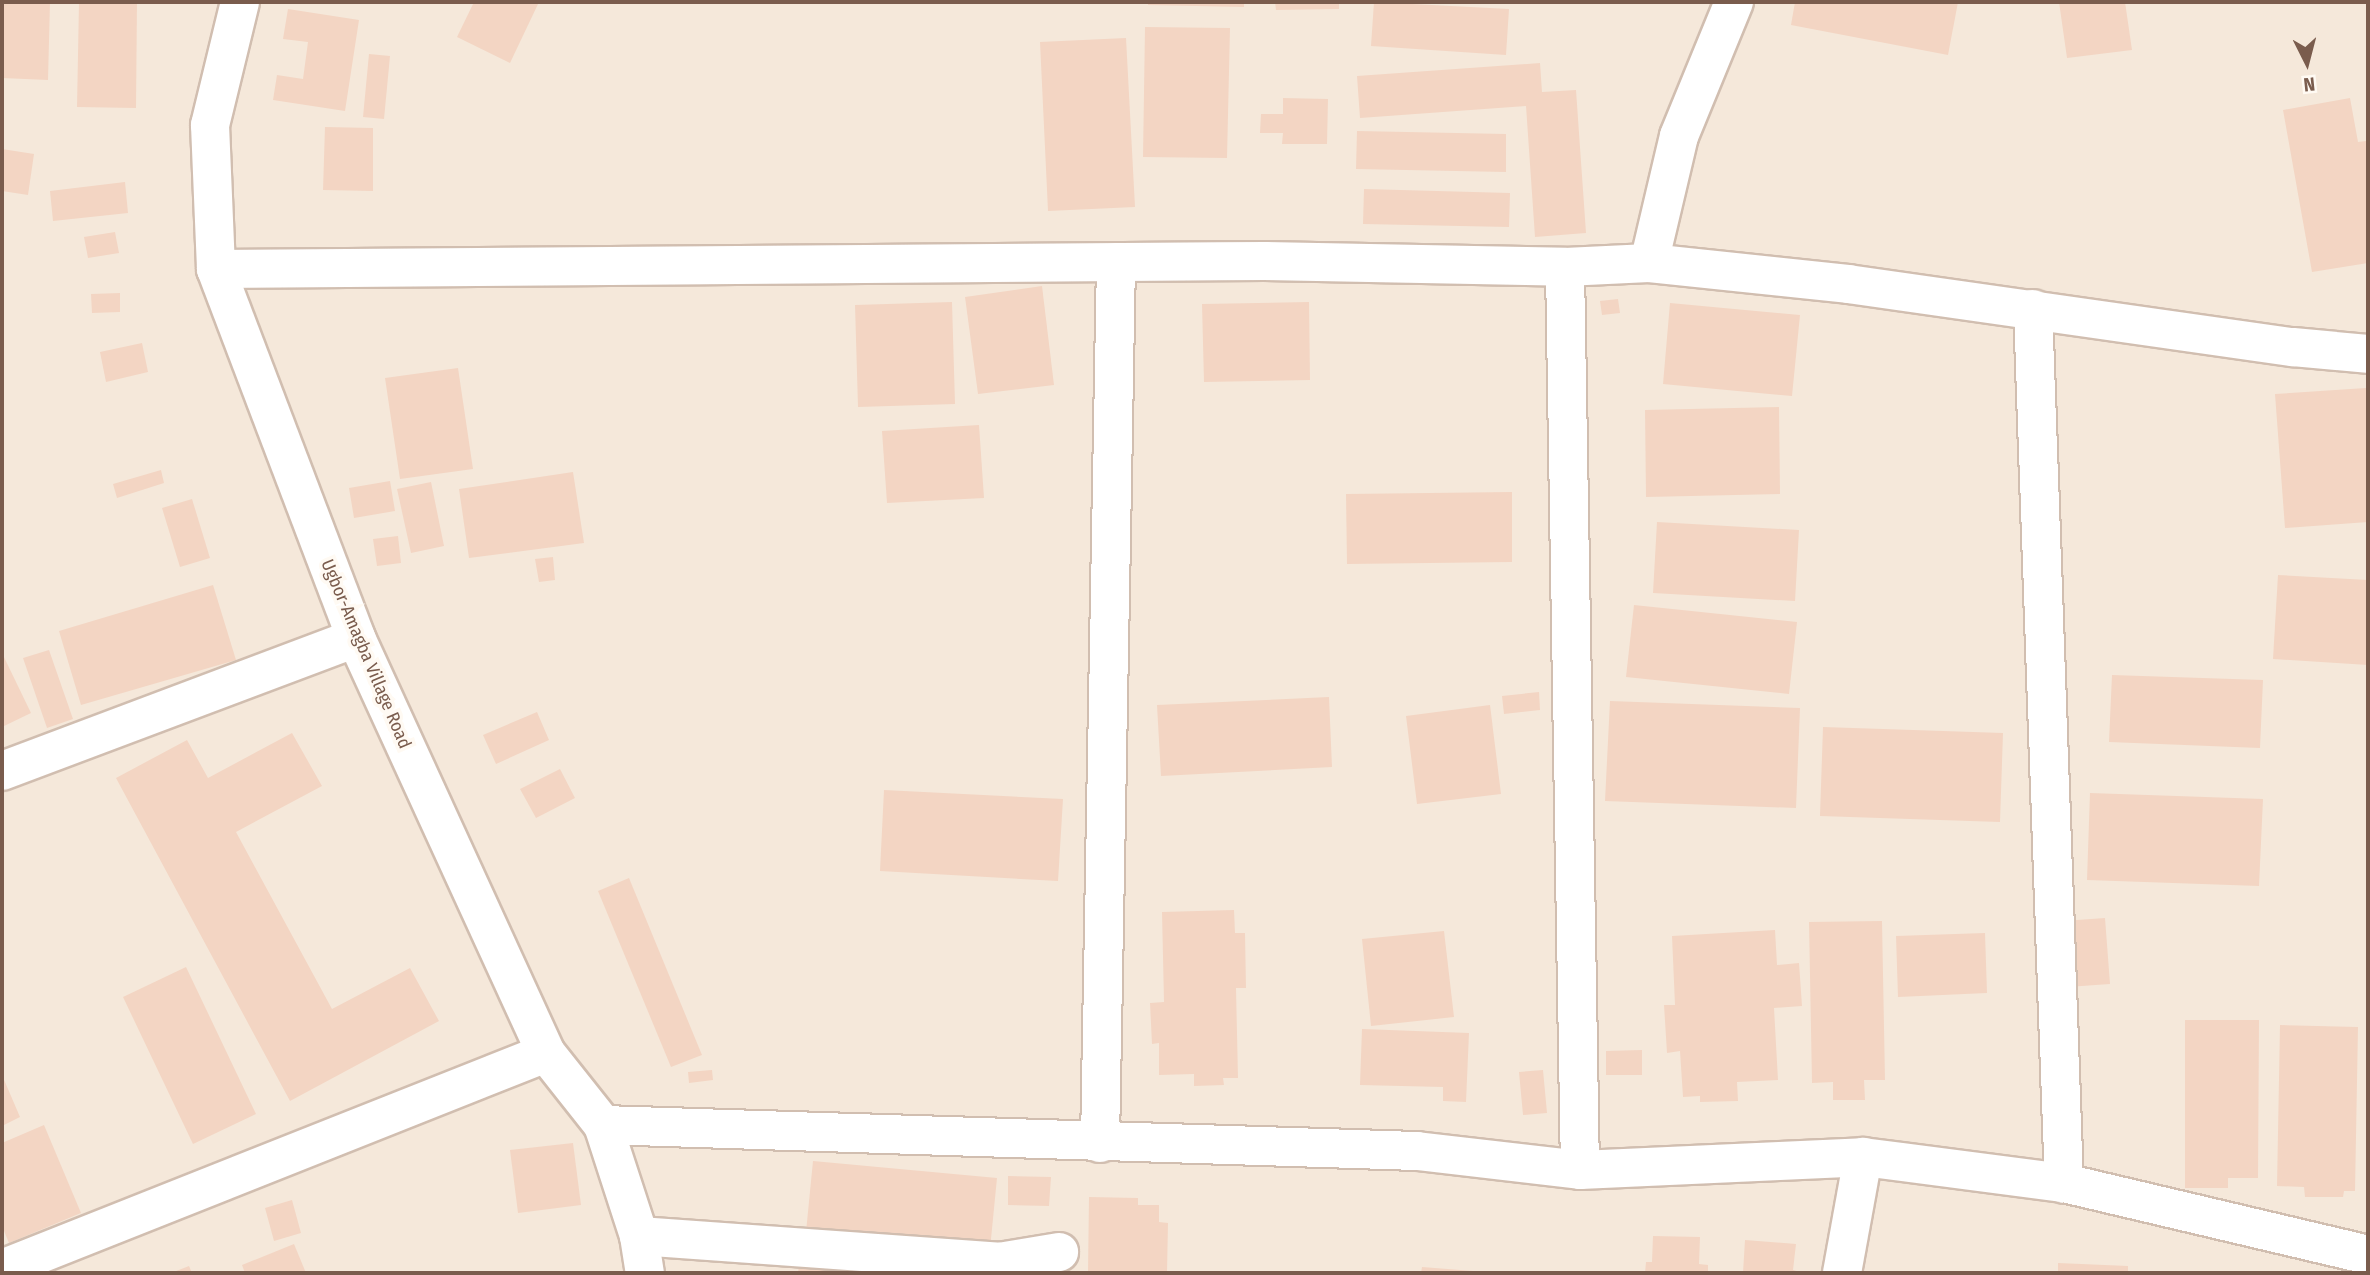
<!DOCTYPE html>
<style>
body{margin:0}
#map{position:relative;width:2370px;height:1275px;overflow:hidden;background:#fdf6ec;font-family:"Fira Sans Condensed",sans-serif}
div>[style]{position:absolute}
.residential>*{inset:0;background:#f5e8da}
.building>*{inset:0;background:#f3d5c3}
.roads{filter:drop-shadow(2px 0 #d1beb0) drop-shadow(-2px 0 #d1beb0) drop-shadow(0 2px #d1beb0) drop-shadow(0 -2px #d1beb0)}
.minor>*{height:38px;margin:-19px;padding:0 19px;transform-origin:19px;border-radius:19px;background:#fff}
span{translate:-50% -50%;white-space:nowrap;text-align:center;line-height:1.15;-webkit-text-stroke:7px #fffaf3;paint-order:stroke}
.street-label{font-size:18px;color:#7a5c4d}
.frame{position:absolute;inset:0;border:4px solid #7a5c4d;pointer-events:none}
.north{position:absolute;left:2272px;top:28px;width:70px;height:70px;-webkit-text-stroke:5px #fffaf3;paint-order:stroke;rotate:174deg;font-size:19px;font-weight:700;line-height:28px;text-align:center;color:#7a5c4d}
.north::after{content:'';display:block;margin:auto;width:24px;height:32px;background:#7a5c4d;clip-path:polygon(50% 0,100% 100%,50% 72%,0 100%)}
</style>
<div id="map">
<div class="residential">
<div style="clip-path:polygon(2px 2px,2368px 2px,2368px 1273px,2px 1273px)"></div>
</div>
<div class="building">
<div style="clip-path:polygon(2px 2px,50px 2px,48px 80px,2px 78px)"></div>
<div style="clip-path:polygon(79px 2px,137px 2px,136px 108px,77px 107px)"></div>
<div style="clip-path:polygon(474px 2px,539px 2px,510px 63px,457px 37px)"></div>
<div style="clip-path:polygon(1148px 2px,1244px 2px,1244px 7px,1148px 5px)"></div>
<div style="clip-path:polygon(1275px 2px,1339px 2px,1339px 9px,1276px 10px)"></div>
<div style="clip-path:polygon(1374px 2px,1509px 9px,1506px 55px,1371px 46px)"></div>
<div style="clip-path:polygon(1795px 2px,1958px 2px,1948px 55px,1791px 25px)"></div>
<div style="clip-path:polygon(2059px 2px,2125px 2px,2132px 50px,2067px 58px)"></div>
<div style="clip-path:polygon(288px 9px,359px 20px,345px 111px,273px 100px,277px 75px,303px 79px,308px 42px,283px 39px)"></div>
<div style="clip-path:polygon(1145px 27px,1230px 28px,1227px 158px,1143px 157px)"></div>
<div style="clip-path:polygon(1126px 38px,1135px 207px,1048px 211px,1040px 42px)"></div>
<div style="clip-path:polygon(369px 54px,390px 56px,384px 119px,363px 117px)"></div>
<div style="clip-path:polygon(1540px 63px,1542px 92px,1576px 90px,1586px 233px,1535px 237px,1526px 106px,1360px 118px,1357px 76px)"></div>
<div style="clip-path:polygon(1283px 98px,1328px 99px,1327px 144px,1282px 144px,1283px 133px,1260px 133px,1261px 114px,1283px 114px)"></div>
<div style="clip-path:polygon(2350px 98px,2358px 142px,2366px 141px,2368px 151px,2368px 263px,2312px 272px,2283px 110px)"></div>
<div style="clip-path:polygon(325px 127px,373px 128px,373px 191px,323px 190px)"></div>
<div style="clip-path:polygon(1357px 131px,1506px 134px,1506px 172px,1356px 169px)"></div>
<div style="clip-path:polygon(2px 149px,34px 154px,28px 195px,2px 191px)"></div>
<div style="clip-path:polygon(125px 182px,128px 213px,53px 221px,50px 191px)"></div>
<div style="clip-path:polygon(1364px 189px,1510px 193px,1509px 227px,1363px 224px)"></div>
<div style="clip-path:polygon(115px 232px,119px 253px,88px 258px,84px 237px)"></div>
<div style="clip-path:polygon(1042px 286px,1054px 385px,978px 394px,965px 297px)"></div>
<div style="clip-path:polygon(120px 293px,120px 312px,92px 313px,91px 294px)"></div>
<div style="clip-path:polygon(1618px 299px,1620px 313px,1602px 315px,1600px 301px)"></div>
<div style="clip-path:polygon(952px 302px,955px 404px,858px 407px,855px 305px)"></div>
<div style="clip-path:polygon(1309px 302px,1310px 380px,1204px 382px,1202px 304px)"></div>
<div style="clip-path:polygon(1670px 303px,1800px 315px,1792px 396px,1663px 384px)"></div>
<div style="clip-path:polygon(142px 343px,148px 372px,106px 382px,100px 352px)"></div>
<div style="clip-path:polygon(458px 368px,473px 469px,400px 479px,385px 378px)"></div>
<div style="clip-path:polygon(2366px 388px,2368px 522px,2285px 528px,2275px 394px)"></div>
<div style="clip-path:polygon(1779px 407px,1780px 494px,1646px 497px,1645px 410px)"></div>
<div style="clip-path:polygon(979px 425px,984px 498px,887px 503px,882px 431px)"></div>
<div style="clip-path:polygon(161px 470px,164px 483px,117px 498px,113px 484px)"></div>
<div style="clip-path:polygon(573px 472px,584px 543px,469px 558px,459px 489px)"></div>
<div style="clip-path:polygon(390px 481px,395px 511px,354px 518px,349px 488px)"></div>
<div style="clip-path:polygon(431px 482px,444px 546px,411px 553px,397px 489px)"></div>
<div style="clip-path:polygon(1512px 492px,1512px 562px,1347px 564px,1346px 494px)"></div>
<div style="clip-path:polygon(192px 499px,210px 558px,180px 567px,162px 508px)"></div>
<div style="clip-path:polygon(1657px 522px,1799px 530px,1795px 601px,1653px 593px)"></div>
<div style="clip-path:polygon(398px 536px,401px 563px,377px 566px,373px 539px)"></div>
<div style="clip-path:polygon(553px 557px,555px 580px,539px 582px,535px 559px)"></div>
<div style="clip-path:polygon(2278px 575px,2368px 580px,2368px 665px,2273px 659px)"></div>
<div style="clip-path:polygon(213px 585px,236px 660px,81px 705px,59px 631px)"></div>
<div style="clip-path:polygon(1634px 605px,1797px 622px,1789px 694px,1626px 677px)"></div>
<div style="clip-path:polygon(49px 650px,73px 719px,47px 728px,23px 658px)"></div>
<div style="clip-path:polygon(2px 653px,31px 713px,2px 727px)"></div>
<div style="clip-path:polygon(2112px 675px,2263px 680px,2260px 748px,2109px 742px)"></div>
<div style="clip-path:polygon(1539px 692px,1540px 710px,1504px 714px,1502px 696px)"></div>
<div style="clip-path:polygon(1329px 697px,1332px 767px,1161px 776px,1157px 705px)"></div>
<div style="clip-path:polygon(1610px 701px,1800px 708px,1796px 808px,1605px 801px)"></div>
<div style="clip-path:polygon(1490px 705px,1501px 794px,1417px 804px,1406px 716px)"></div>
<div style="clip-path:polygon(537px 712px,549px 740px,496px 764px,483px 735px)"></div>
<div style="clip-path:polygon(1823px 727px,2003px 733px,2000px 822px,1820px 816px)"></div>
<div style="clip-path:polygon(292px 733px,322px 786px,236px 832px,332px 1009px,410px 968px,439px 1021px,290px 1101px,116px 778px,187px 740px,208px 778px)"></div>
<div style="clip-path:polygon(560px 769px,575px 798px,536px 818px,520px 789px)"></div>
<div style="clip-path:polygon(884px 790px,1063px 799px,1058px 881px,880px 871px)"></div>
<div style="clip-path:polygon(2090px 793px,2263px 799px,2259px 886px,2087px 880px)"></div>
<div style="clip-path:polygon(629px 878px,702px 1055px,671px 1067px,598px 891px)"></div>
<div style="clip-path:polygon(1234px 910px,1235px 933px,1245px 933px,1246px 988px,1236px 988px,1238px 1078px,1223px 1078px,1224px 1085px,1194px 1086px,1194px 1074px,1159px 1075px,1159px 1043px,1152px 1044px,1150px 1003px,1164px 1002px,1162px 912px)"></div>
<div style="clip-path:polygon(2105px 918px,2110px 984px,2053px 988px,2049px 922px)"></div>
<div style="clip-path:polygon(1882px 921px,1885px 1080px,1864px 1080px,1865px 1100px,1833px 1100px,1833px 1082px,1812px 1083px,1809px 922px)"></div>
<div style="clip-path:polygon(1775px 930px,1777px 965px,1799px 963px,1802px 1006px,1774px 1008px,1778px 1080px,1737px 1082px,1738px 1101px,1700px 1102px,1700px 1096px,1683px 1097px,1680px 1051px,1667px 1053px,1664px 1005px,1675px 1005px,1672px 936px)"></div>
<div style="clip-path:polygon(1444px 931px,1454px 1017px,1371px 1026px,1362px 939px)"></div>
<div style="clip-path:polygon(1985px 933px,1987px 993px,1898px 997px,1896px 936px)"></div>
<div style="clip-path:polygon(186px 967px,256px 1114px,193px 1144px,123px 997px)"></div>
<div style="clip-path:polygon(2185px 1020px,2259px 1020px,2258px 1178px,2228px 1178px,2228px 1188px,2185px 1188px)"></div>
<div style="clip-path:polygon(2280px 1025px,2358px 1027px,2355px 1191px,2344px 1191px,2343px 1197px,2305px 1197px,2304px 1187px,2277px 1186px)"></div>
<div style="clip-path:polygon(1362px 1029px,1469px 1033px,1466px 1102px,1443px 1101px,1443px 1087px,1360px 1085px)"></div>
<div style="clip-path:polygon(1642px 1050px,1642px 1075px,1606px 1075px,1606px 1051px)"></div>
<div style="clip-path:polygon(712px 1070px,713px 1080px,689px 1083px,688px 1072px)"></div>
<div style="clip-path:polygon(1543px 1070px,1547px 1113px,1523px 1115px,1519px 1072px)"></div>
<div style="clip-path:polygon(2px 1075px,20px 1117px,2px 1126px)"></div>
<div style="clip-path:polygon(44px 1125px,81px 1213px,9px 1243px,2px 1226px,2px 1143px)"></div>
<div style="clip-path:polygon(573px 1143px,581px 1205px,518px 1213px,510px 1150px)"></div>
<div style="clip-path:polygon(813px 1161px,997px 1178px,990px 1249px,806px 1232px)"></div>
<div style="clip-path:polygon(1008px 1176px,1051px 1177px,1049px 1206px,1008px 1205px)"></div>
<div style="clip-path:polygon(1089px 1197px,1138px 1198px,1138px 1205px,1159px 1205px,1159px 1222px,1168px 1223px,1167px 1273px,1088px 1273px)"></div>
<div style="clip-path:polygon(292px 1200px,301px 1233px,274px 1241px,265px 1208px)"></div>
<div style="clip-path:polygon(1653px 1236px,1700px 1237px,1699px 1264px,1708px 1265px,1708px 1273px,1645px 1273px,1646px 1262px,1652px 1262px)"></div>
<div style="clip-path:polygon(1745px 1240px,1796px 1244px,1793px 1270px,1804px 1273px,1743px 1273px)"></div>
<div style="clip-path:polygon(294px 1244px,306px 1273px,245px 1273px,242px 1265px)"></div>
<div style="clip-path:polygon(800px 1258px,933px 1273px,798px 1273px)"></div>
<div style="clip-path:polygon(2058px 1263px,2128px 1266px,2128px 1273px,2058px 1273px)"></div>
<div style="clip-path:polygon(189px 1266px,192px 1273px,171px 1273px)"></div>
<div style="clip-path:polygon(1422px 1267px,1473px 1271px,1473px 1273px,1421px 1273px)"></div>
</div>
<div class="roads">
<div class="minor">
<div style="left:240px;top:2px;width:127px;rotate:103.7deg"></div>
<div style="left:210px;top:125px;width:144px;rotate:87.6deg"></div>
<div style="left:216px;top:269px;width:395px;rotate:69.2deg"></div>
<div style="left:356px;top:638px;width:456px;rotate:65.4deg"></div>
<div style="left:546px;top:1053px;width:92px;rotate:51.6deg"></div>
<div style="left:603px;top:1125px;width:117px;rotate:72deg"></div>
<div style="left:639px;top:1236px;width:37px;rotate:81deg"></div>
<div style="left:1649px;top:263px;width:130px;rotate:-76.7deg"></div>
<div style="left:1679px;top:136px;width:145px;rotate:-67.7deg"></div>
<div style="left:1565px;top:267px;width:903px;rotate:89.05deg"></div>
<div style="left:216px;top:269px;width:1049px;rotate:-0.44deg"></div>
<div style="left:1265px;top:261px;width:300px;rotate:1.1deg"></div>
<div style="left:1565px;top:267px;width:84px;rotate:-2.7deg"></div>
<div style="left:1649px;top:263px;width:200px;rotate:6deg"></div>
<div style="left:1848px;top:284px;width:449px;rotate:8.1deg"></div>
<div style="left:2293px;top:347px;width:75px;rotate:5.3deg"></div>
<div style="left:2033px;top:309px;width:875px;rotate:87.97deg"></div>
<div style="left:2px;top:771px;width:378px;rotate:-20.6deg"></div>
<div style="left:603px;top:1125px;width:814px;rotate:1.83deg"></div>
<div style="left:1417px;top:1151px;width:164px;rotate:6.6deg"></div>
<div style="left:1580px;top:1170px;width:283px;rotate:-2.6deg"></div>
<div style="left:1863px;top:1157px;width:203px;rotate:7.4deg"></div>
<div style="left:2064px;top:1183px;width:312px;rotate:13.3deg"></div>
<div style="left:1100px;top:1143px;width:881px;rotate:-88.96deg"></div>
<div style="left:639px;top:1236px;width:361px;rotate:4.1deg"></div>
<div style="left:999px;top:1262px;width:61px;rotate:-9.5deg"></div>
<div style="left:2px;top:1269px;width:585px;rotate:-21.66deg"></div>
<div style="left:1842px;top:1273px;width:118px;rotate:-79.7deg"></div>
</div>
</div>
<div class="street-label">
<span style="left:366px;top:654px;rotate:67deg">Ugbor-Amagba Village Road</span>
</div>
<div class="frame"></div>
<div class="north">N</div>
</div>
